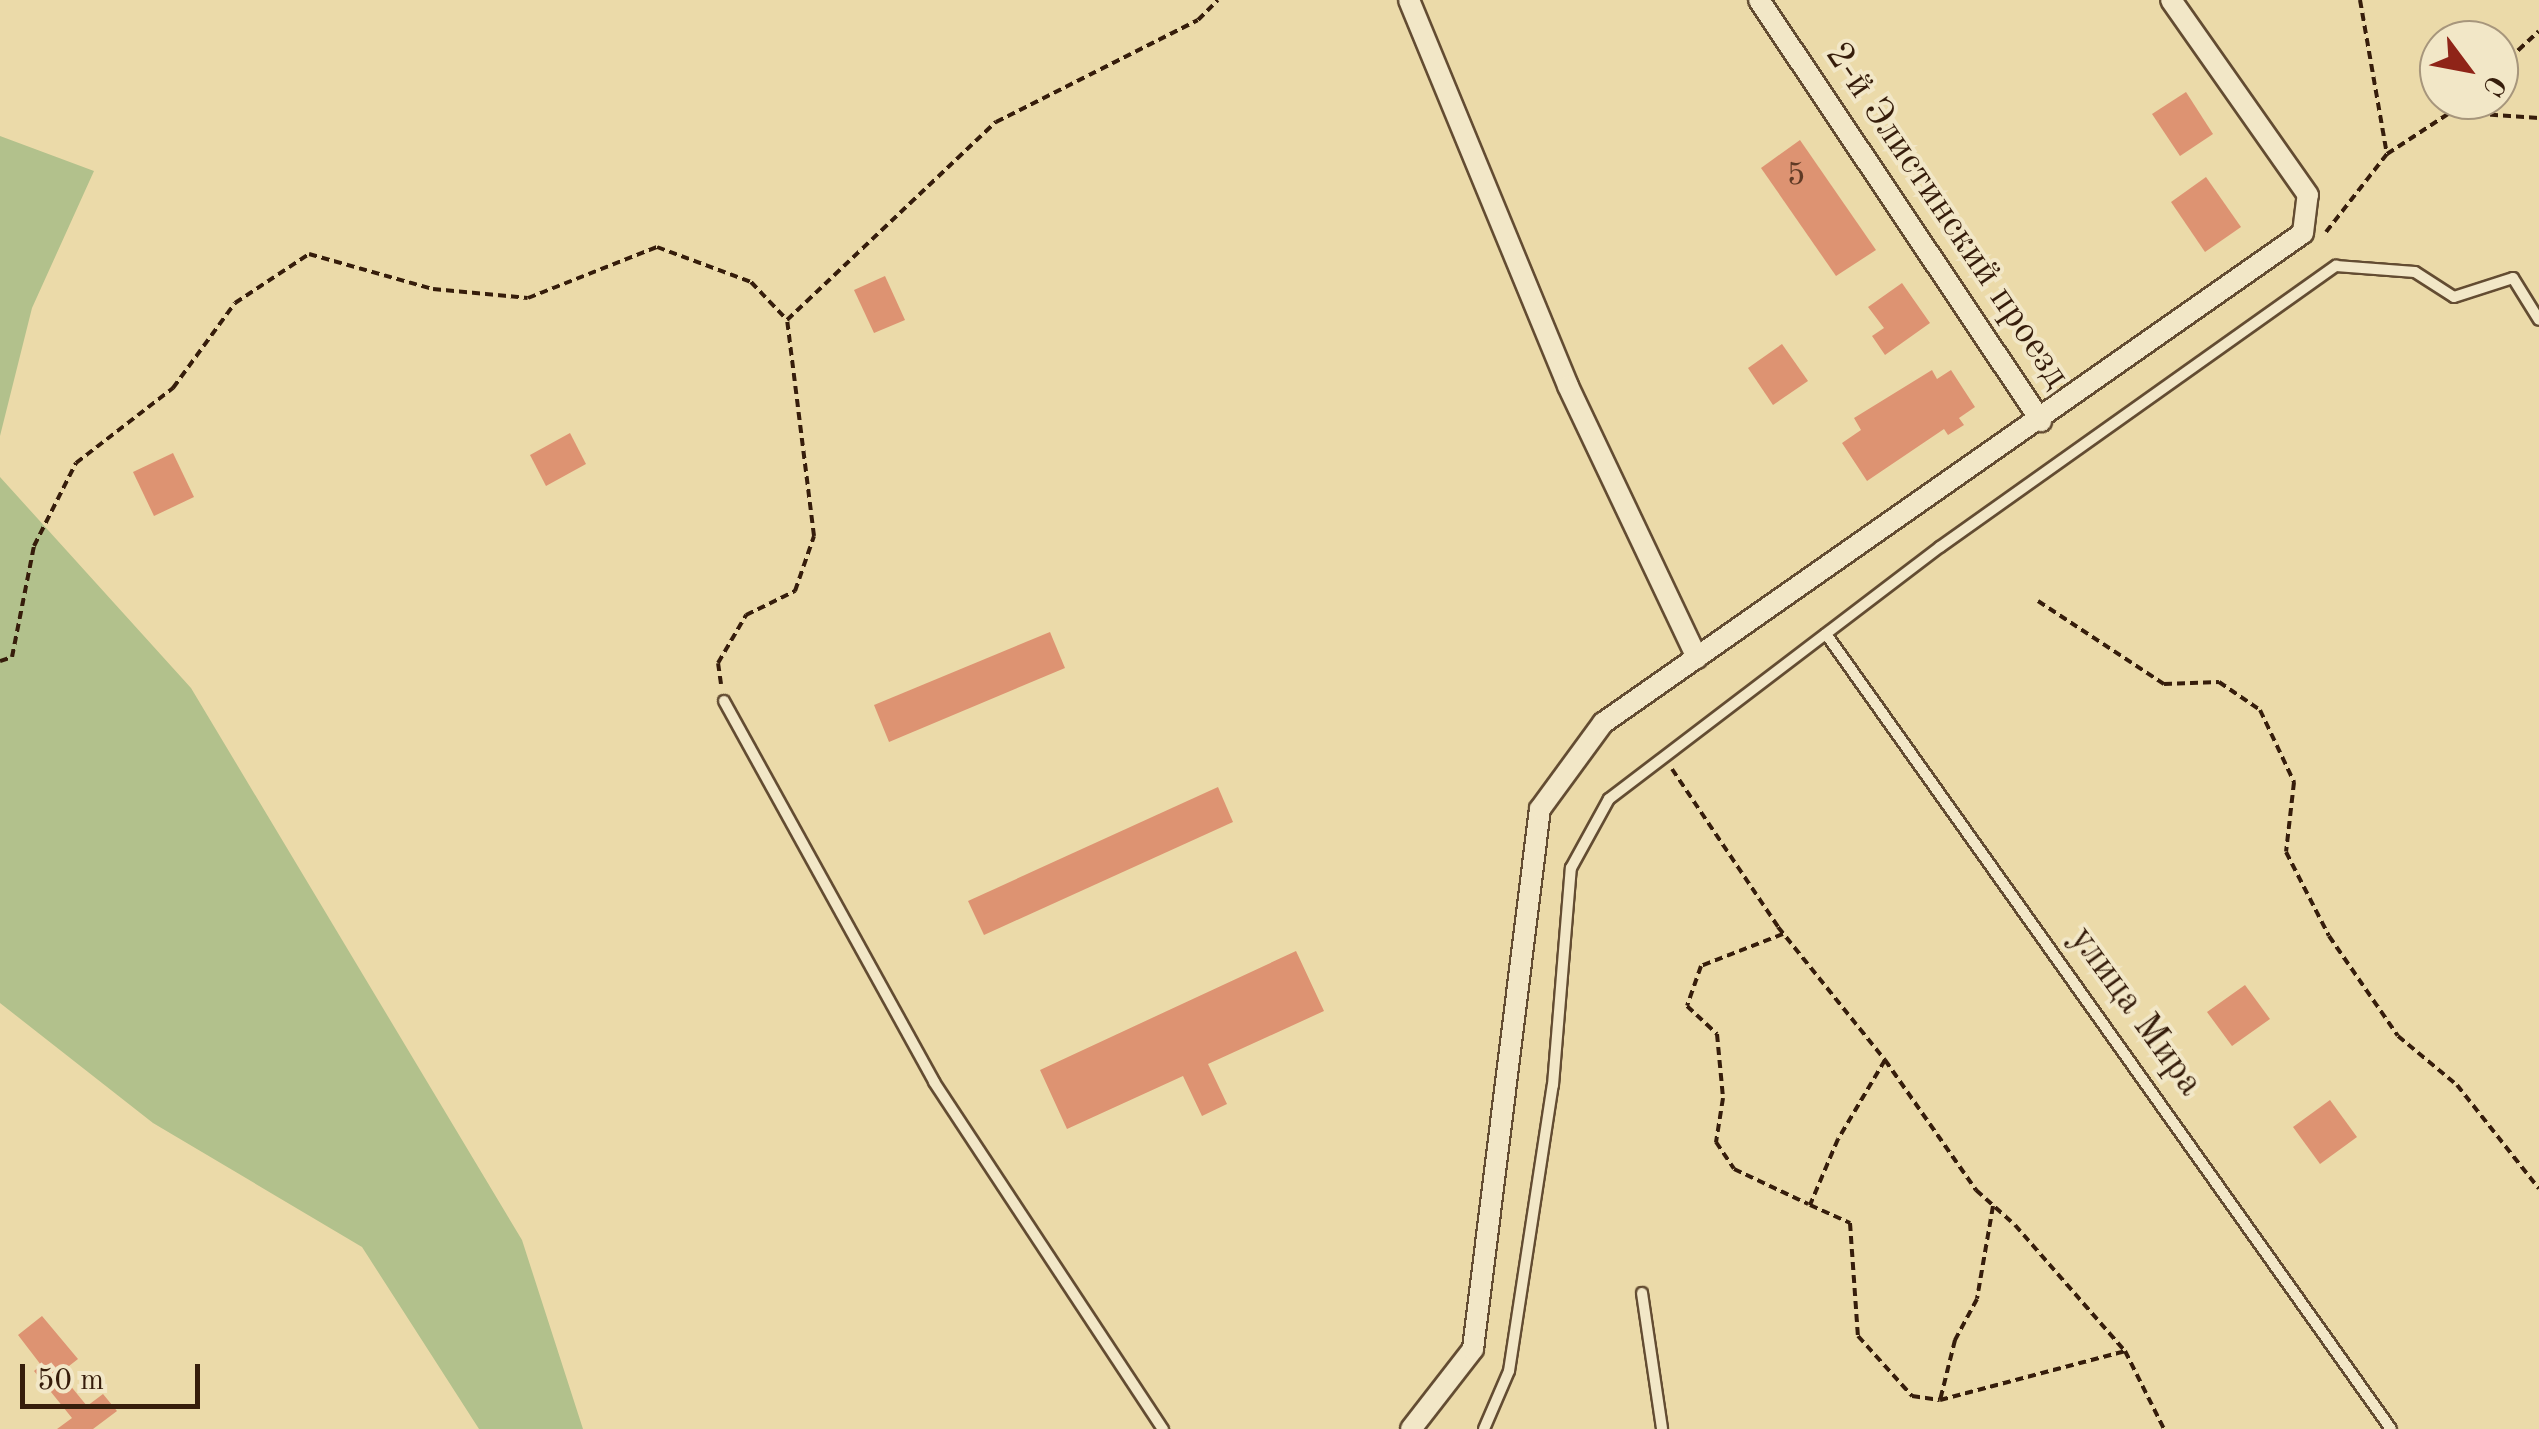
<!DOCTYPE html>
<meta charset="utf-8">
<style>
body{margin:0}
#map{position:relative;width:2539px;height:1429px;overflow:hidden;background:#ebdaa9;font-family:"Old Standard TT",serif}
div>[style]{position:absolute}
.green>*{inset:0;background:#b2c18c}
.building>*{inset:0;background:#dd9372}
.path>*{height:4px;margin-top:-2px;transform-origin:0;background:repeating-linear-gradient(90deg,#361d0b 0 8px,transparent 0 13px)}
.roads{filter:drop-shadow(2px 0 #634c32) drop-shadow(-2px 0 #634c32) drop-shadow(0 2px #634c32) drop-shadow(0 -2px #634c32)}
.lane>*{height:10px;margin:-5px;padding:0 5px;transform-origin:5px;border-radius:5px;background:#f2e7c7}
.street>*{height:20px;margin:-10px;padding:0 10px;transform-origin:10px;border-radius:10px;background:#f2e7c7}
span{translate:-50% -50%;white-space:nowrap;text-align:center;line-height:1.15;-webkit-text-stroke:8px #f2e7c7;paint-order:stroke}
.number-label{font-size:32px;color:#603a25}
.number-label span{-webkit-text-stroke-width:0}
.street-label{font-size:38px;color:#361d0b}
.north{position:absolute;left:2419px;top:20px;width:100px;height:100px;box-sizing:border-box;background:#f2e7c7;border:2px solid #a7967c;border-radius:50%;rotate:122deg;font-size:28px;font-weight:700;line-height:40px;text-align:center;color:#361d0b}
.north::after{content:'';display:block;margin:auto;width:35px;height:45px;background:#8f2418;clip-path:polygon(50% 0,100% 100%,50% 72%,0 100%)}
.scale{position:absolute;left:20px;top:1364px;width:180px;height:45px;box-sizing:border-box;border:5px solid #361d0b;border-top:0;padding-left:12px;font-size:30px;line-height:35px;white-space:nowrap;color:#361d0b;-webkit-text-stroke:8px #f2e7c7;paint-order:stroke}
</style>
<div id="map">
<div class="green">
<div style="clip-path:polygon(0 136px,94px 171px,32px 308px,0 436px)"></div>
<div style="clip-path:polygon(0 477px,191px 688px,522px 1240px,583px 1429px,479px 1429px,362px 1247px,153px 1123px,0 1003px)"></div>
</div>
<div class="building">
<div style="clip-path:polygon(2186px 92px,2213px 134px,2180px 156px,2152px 114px)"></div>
<div style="clip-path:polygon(1800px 140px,1876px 250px,1836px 276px,1761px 168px)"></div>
<div style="clip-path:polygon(2206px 177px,2241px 227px,2205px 252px,2171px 202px)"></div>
<div style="clip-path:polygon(885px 276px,905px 320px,874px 333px,854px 290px)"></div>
<div style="clip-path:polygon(1902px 283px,1930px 323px,1885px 355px,1872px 336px,1884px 328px,1868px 307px)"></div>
<div style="clip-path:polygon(1782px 344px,1808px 381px,1773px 405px,1748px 368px)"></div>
<div style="clip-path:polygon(1932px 370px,1937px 379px,1951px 370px,1975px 407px,1959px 418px,1964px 425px,1948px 435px,1944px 429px,1867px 481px,1842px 443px,1861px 430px,1854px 418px)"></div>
<div style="clip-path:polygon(570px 433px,586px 464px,546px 486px,530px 455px)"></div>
<div style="clip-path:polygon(173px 453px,194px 497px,154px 516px,133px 472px)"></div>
<div style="clip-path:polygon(1050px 632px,1065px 668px,889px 742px,874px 705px)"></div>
<div style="clip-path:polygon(1218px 787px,1233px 822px,984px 935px,968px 901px)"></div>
<div style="clip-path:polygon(1296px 951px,1324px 1011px,1208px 1064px,1227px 1104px,1202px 1116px,1183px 1076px,1067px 1129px,1040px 1070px)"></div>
<div style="clip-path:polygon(2245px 985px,2270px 1019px,2232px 1046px,2207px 1012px)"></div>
<div style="clip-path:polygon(2330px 1100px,2357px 1137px,2320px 1164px,2293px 1127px)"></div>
<div style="clip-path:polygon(42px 1316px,78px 1359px,60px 1373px,87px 1406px,103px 1394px,117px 1411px,93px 1429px,57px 1429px,72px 1418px,34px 1371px,41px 1365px,18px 1335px)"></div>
</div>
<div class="path">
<div style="left:2360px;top:0;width:156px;rotate:80.1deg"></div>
<div style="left:2499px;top:68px;width:54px;rotate:-42.8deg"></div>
<div style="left:2451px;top:112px;width:18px;rotate:-43deg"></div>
<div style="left:2326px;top:232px;width:99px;rotate:-52deg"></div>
<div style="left:2387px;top:154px;width:77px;rotate:-33.3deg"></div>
<div style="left:2451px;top:112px;width:88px;rotate:3.9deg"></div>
<div style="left:2038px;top:601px;width:151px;rotate:33.4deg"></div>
<div style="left:2164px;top:684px;width:55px;rotate:-2.1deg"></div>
<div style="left:2219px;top:682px;width:50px;rotate:34.3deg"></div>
<div style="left:2260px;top:710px;width:80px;rotate:64.7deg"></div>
<div style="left:2294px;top:782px;width:70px;rotate:96.5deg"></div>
<div style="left:2286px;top:852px;width:94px;rotate:62.9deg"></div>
<div style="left:2329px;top:936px;width:121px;rotate:55.4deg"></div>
<div style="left:2398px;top:1036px;width:77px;rotate:39.7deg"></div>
<div style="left:2457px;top:1085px;width:132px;rotate:51.7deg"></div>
<div style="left:0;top:661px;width:13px;rotate:-18deg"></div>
<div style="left:12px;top:657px;width:113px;rotate:-78.8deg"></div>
<div style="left:34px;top:546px;width:93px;rotate:-63.2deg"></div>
<div style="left:76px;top:463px;width:123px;rotate:-37.7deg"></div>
<div style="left:173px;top:388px;width:105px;rotate:-53.9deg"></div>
<div style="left:235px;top:303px;width:89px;rotate:-33.5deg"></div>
<div style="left:309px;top:254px;width:129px;rotate:15.8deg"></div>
<div style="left:433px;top:289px;width:95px;rotate:5.4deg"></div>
<div style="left:528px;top:298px;width:139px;rotate:-21.6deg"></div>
<div style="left:657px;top:247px;width:100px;rotate:20.4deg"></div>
<div style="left:751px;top:282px;width:52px;rotate:46.5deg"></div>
<div style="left:721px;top:684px;width:21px;rotate:-98deg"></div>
<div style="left:718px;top:663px;width:56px;rotate:-59.7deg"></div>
<div style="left:746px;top:615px;width:55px;rotate:-26.1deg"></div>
<div style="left:795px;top:591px;width:58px;rotate:-70.9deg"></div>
<div style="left:814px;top:536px;width:218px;rotate:-97.1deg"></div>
<div style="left:787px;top:320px;width:288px;rotate:-43.5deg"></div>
<div style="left:996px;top:122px;width:226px;rotate:-26.8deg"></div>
<div style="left:1198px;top:20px;width:28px;rotate:-45deg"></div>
<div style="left:1672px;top:769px;width:190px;rotate:56.1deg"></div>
<div style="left:1778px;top:927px;width:171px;rotate:51.2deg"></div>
<div style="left:1885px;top:1060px;width:159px;rotate:55deg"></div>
<div style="left:1976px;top:1190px;width:52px;rotate:41.9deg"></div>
<div style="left:2015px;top:1225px;width:167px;rotate:48.9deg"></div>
<div style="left:2125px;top:1351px;width:87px;rotate:63.4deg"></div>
<div style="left:1783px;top:934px;width:88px;rotate:158.7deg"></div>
<div style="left:1701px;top:966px;width:42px;rotate:109.3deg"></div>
<div style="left:1687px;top:1006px;width:41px;rotate:43deg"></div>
<div style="left:1717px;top:1034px;width:64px;rotate:84.6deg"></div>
<div style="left:1723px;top:1098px;width:45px;rotate:99deg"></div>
<div style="left:1716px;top:1142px;width:32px;rotate:56deg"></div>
<div style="left:1734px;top:1169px;width:82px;rotate:25.3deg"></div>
<div style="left:1885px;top:1060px;width:92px;rotate:120.7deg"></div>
<div style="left:1838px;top:1139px;width:72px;rotate:113deg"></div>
<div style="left:1810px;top:1205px;width:44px;rotate:24.2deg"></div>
<div style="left:1850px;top:1223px;width:113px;rotate:86deg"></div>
<div style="left:1858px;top:1336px;width:81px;rotate:48deg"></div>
<div style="left:1912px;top:1396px;width:28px;rotate:8deg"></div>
<div style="left:1993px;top:1206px;width:94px;rotate:99.8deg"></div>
<div style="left:1977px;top:1299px;width:47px;rotate:118.2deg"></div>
<div style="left:1955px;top:1340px;width:62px;rotate:104deg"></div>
<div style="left:1940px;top:1400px;width:191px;rotate:-14.8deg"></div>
</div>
<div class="roads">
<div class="lane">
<div style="left:1826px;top:634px;width:975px;rotate:54.6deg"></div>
<div style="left:724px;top:701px;width:435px;rotate:61.1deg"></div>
<div style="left:934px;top:1082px;width:416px;rotate:56.6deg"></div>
<div style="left:1642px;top:1293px;width:137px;rotate:81.6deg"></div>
<div style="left:1484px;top:1429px;width:63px;rotate:-66.7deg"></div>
<div style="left:1509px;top:1371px;width:289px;rotate:-81.3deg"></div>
<div style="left:1553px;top:1085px;width:218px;rotate:-85.3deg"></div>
<div style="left:1571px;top:868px;width:79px;rotate:-61.2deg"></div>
<div style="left:1609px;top:799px;width:416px;rotate:-37.3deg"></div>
<div style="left:1940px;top:547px;width:486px;rotate:-35.4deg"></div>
<div style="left:2336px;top:266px;width:79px;rotate:4.3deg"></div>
<div style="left:2415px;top:272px;width:46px;rotate:32.7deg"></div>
<div style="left:2454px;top:297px;width:62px;rotate:-17.9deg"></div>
<div style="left:2513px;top:278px;width:49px;rotate:58.2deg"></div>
</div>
<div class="street">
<div style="left:1409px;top:0;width:417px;rotate:67.6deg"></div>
<div style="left:1568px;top:386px;width:301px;rotate:64.6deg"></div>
<div style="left:1759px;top:0;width:507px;rotate:56.18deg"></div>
<div style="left:1411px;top:1429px;width:101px;rotate:-52.2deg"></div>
<div style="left:1473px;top:1349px;width:544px;rotate:-82.93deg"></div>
<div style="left:1540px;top:809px;width:107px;rotate:-53.8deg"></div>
<div style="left:1603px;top:723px;width:854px;rotate:-34.99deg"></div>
<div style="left:2303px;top:233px;width:38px;rotate:-83deg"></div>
<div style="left:2308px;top:195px;width:238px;rotate:-125.1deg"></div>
</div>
</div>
<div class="number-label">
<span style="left:1796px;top:176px">5</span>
</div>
<div class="street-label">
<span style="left:1946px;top:216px;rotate:56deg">2-й Элистинский проезд</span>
<span style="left:2135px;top:1012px;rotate:54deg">улица Мира</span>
</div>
<div class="north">С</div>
<div class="scale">50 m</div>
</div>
